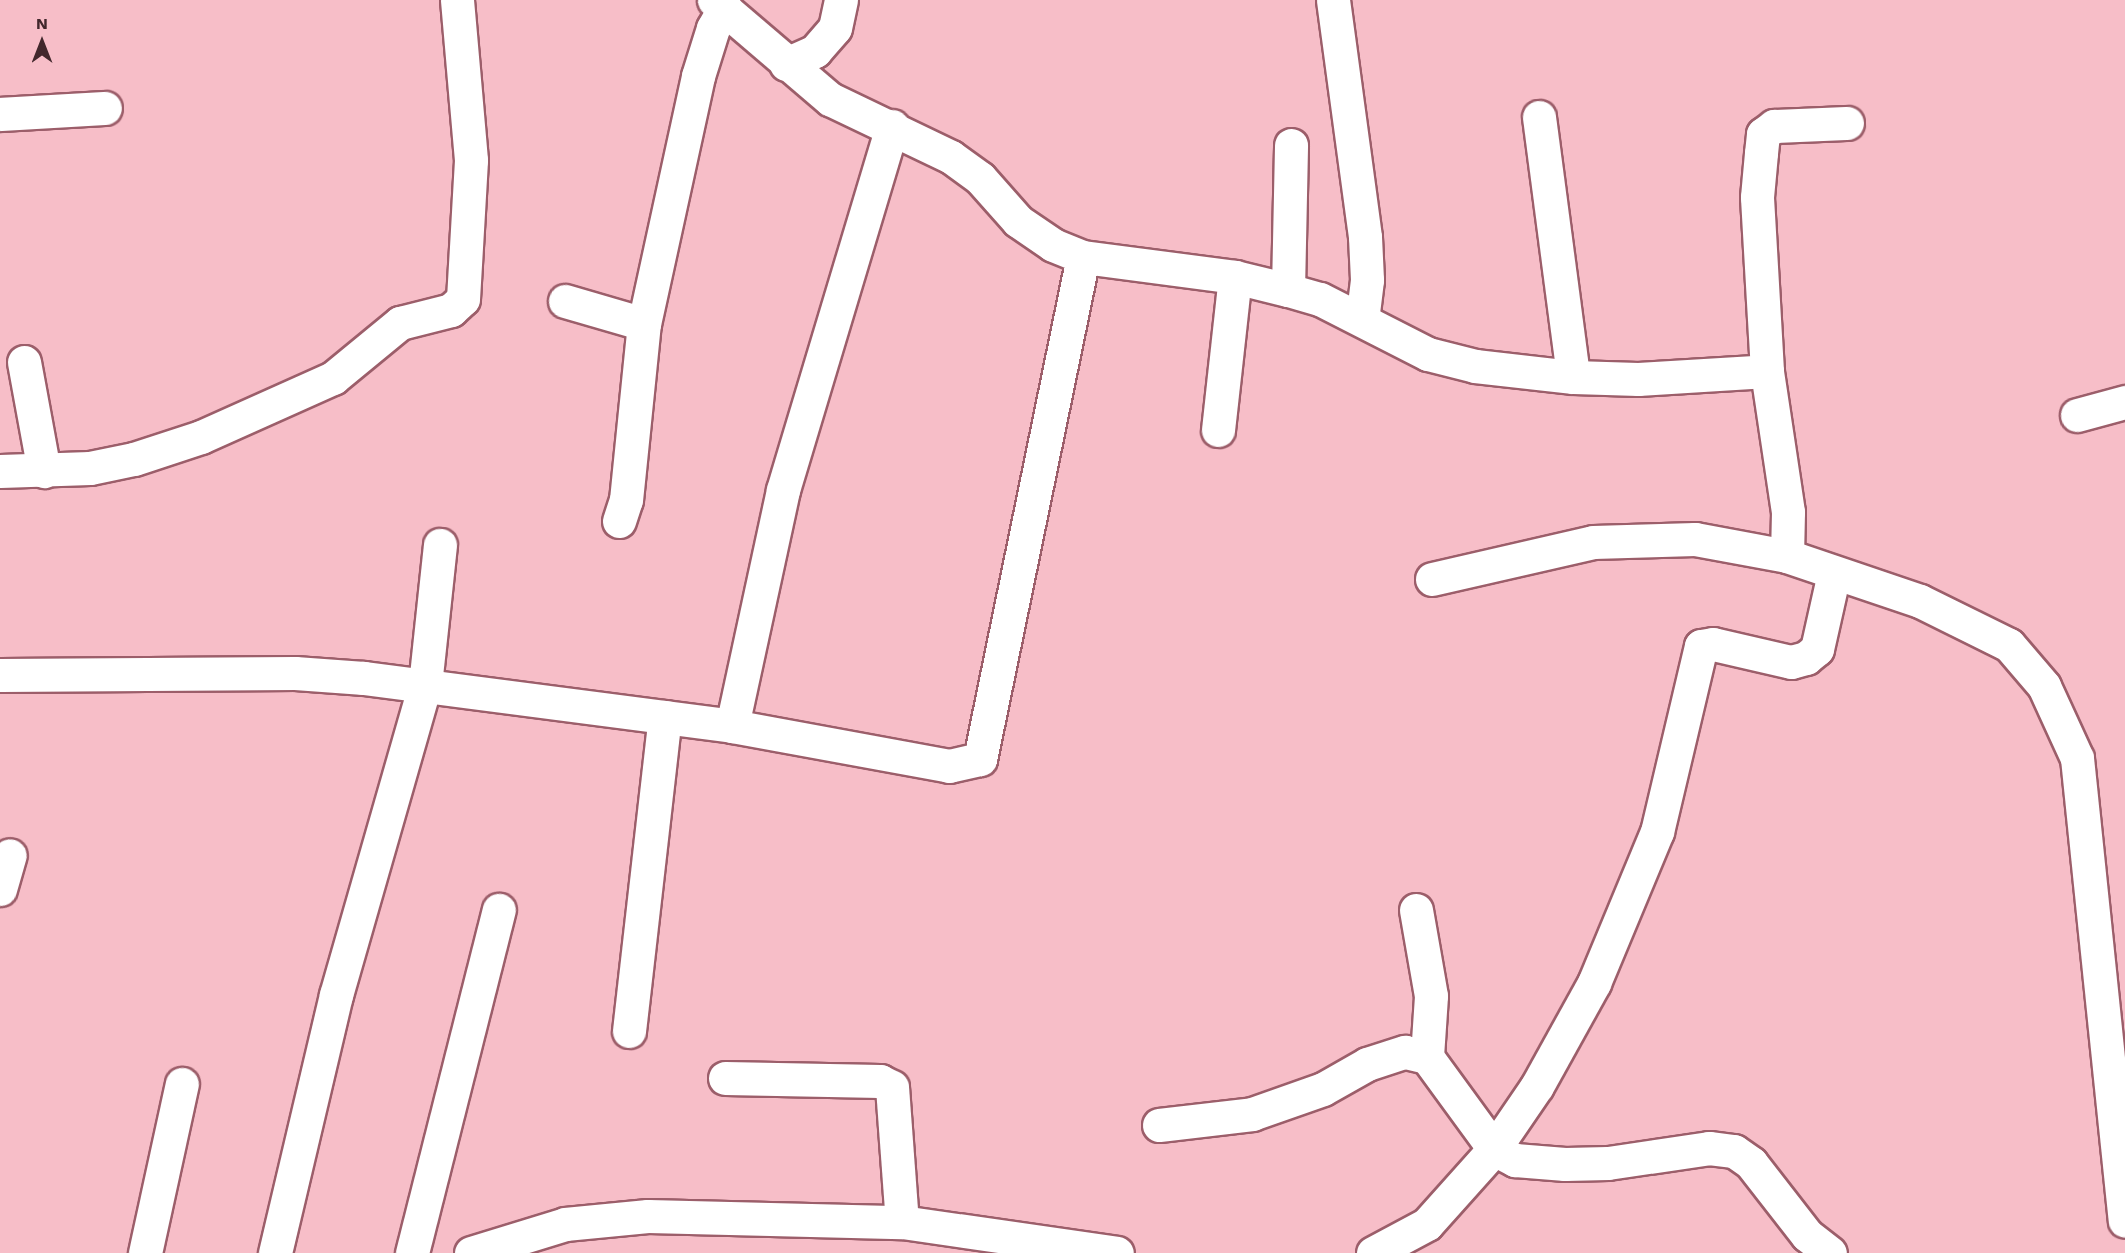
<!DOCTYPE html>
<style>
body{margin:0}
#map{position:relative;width:2125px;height:1253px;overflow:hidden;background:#f7bec8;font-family:"Work Sans",sans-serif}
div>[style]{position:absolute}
.roads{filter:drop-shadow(2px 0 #9c5e6a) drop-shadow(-2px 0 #9c5e6a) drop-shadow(0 2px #9c5e6a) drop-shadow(0 -2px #9c5e6a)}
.minor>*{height:33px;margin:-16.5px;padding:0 16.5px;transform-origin:16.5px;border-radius:16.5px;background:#fff}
span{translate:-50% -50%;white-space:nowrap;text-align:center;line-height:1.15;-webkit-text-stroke:6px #f7bec8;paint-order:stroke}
.north{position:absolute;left:12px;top:12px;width:60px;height:60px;-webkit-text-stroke:4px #f7bec8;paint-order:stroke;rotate:0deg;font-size:16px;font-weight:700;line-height:24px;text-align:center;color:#42272c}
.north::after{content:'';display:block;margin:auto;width:21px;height:27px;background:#42272c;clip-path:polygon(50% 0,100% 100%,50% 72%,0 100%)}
</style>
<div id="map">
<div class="roads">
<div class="minor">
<div style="left:714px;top:0;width:153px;rotate:40.5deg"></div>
<div style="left:830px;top:99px;width:134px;rotate:25.6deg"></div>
<div style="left:951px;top:157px;width:36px;rotate:36deg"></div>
<div style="left:980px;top:178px;width:57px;rotate:48.5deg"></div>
<div style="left:1018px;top:221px;width:42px;rotate:34.4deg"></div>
<div style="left:1053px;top:245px;width:32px;rotate:22deg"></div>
<div style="left:1083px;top:257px;width:153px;rotate:7.5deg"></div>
<div style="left:1235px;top:277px;width:55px;rotate:13.8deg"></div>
<div style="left:1288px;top:290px;width:33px;rotate:16deg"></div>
<div style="left:1320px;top:299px;width:121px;rotate:27deg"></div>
<div style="left:1428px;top:354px;width:49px;rotate:14.3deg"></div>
<div style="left:1475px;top:366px;width:99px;rotate:6.4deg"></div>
<div style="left:1573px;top:377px;width:65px;rotate:1.8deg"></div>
<div style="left:1638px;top:379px;width:129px;rotate:-3.5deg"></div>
<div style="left:1333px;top:0;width:239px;rotate:82.3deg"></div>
<div style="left:1365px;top:237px;width:43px;rotate:87.3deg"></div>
<div style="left:1367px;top:280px;width:38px;rotate:97deg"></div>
<div style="left:786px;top:64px;width:32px;rotate:-24deg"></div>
<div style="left:815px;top:51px;width:30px;rotate:-49deg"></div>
<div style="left:835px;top:28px;width:29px;rotate:-78deg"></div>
<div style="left:0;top:114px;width:105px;rotate:-3.3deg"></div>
<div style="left:1539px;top:117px;width:262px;rotate:82.5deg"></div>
<div style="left:1288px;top:290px;width:145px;rotate:-88.8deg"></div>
<div style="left:565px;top:301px;width:82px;rotate:16.2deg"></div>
<div style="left:24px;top:362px;width:111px;rotate:79.6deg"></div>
<div style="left:2077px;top:415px;width:50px;rotate:-15.2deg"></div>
<div style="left:1218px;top:430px;width:154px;rotate:-83.7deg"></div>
<div style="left:0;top:471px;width:90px;rotate:-1.9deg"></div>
<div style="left:90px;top:468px;width:45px;rotate:-11.6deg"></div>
<div style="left:134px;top:459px;width:71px;rotate:-18.2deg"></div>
<div style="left:201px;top:437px;width:145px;rotate:-24.1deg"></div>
<div style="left:333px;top:378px;width:87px;rotate:-39.4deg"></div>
<div style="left:400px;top:323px;width:53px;rotate:-14.3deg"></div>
<div style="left:451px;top:310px;width:16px;rotate:-43deg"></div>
<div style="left:463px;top:299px;width:139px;rotate:-86.7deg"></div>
<div style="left:471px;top:160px;width:161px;rotate:-95deg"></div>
<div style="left:619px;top:521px;width:22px;rotate:-72deg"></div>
<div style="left:626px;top:500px;width:177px;rotate:-84.2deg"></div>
<div style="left:644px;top:324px;width:254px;rotate:-77.7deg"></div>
<div style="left:698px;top:76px;width:50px;rotate:-72.6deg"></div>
<div style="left:713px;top:28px;width:24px;rotate:-60deg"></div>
<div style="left:1787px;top:556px;width:44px;rotate:-88.7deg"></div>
<div style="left:1788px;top:512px;width:143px;rotate:-98.5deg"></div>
<div style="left:1767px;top:371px;width:174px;rotate:-93.3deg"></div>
<div style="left:1757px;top:197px;width:44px;rotate:-84.8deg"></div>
<div style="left:1761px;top:153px;width:19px;rotate:-84deg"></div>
<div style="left:1763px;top:134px;width:14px;rotate:-36deg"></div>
<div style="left:1774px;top:126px;width:73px;rotate:-2.4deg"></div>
<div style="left:1432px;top:579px;width:165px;rotate:-12.9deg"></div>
<div style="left:1593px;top:542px;width:102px;rotate:-1.7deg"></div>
<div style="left:1695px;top:539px;width:94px;rotate:10.5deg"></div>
<div style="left:1787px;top:556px;width:140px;rotate:18.7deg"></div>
<div style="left:1920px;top:601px;width:99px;rotate:26.3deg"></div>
<div style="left:2009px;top:645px;width:54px;rotate:49.5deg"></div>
<div style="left:2044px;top:686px;width:79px;rotate:65.4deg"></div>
<div style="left:2077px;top:758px;width:465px;rotate:84.1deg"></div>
<div style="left:0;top:675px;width:295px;rotate:-0.4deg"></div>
<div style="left:295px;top:673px;width:69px;rotate:4.1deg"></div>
<div style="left:364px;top:678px;width:371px;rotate:7.4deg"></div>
<div style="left:732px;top:726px;width:221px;rotate:10.4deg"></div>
<div style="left:949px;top:766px;width:32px;rotate:-13deg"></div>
<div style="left:980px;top:759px;width:512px;rotate:-78.41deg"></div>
<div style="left:732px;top:726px;width:241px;rotate:-77.8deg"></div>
<div style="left:783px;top:490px;width:380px;rotate:-73.3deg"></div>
<div style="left:0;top:889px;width:35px;rotate:-74deg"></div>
<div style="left:1416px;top:910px;width:87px;rotate:80.1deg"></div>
<div style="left:1431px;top:996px;width:61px;rotate:93.8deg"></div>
<div style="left:629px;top:1031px;width:316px;rotate:-83.5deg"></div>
<div style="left:725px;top:1078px;width:155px;rotate:1.1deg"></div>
<div style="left:880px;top:1081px;width:13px;rotate:27deg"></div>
<div style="left:892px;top:1087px;width:135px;rotate:85.8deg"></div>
<div style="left:1159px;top:1125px;width:94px;rotate:-6.7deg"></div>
<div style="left:1252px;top:1114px;width:75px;rotate:-19.4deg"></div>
<div style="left:1323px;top:1089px;width:51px;rotate:-29.6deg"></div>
<div style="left:1367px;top:1064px;width:40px;rotate:-18deg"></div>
<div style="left:1405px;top:1052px;width:23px;rotate:13deg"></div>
<div style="left:1427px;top:1057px;width:114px;rotate:53.9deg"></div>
<div style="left:1494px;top:1149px;width:24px;rotate:28deg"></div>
<div style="left:1515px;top:1160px;width:50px;rotate:4.6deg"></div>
<div style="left:1565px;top:1164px;width:43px;rotate:-1.3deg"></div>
<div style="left:1608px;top:1163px;width:102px;rotate:-8.4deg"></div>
<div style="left:1709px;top:1148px;width:25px;rotate:7deg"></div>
<div style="left:1734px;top:1151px;width:21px;rotate:35deg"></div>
<div style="left:1751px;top:1163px;width:91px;rotate:52.1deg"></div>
<div style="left:1807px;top:1235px;width:29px;rotate:38deg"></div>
<div style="left:145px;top:1253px;width:173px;rotate:-77.7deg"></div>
<div style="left:275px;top:1253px;width:265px;rotate:-76.7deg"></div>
<div style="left:336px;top:995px;width:323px;rotate:-74deg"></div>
<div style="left:425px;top:685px;width:141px;rotate:-83.9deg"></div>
<div style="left:412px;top:1253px;width:354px;rotate:-75.8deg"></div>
<div style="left:471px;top:1253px;width:98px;rotate:-17.1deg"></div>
<div style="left:565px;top:1224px;width:83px;rotate:-5.5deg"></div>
<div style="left:648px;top:1216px;width:254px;rotate:1.4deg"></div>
<div style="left:902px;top:1222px;width:217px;rotate:8.2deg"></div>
<div style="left:1373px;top:1253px;width:61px;rotate:-28.2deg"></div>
<div style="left:1427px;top:1224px;width:101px;rotate:-48.2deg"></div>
<div style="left:1494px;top:1149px;width:76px;rotate:-55.7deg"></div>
<div style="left:1537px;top:1086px;width:118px;rotate:-61deg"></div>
<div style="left:1594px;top:983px;width:164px;rotate:-67.4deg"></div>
<div style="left:1657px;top:832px;width:191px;rotate:-76.7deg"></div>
<div style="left:1701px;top:646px;width:12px;rotate:-9deg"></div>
<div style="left:1713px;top:644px;width:80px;rotate:13deg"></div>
<div style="left:1791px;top:662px;width:16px;rotate:-15deg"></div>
<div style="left:1806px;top:658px;width:14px;rotate:-39deg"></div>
<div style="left:1817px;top:649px;width:78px;rotate:-77.4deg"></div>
</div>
</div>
<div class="north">N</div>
</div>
